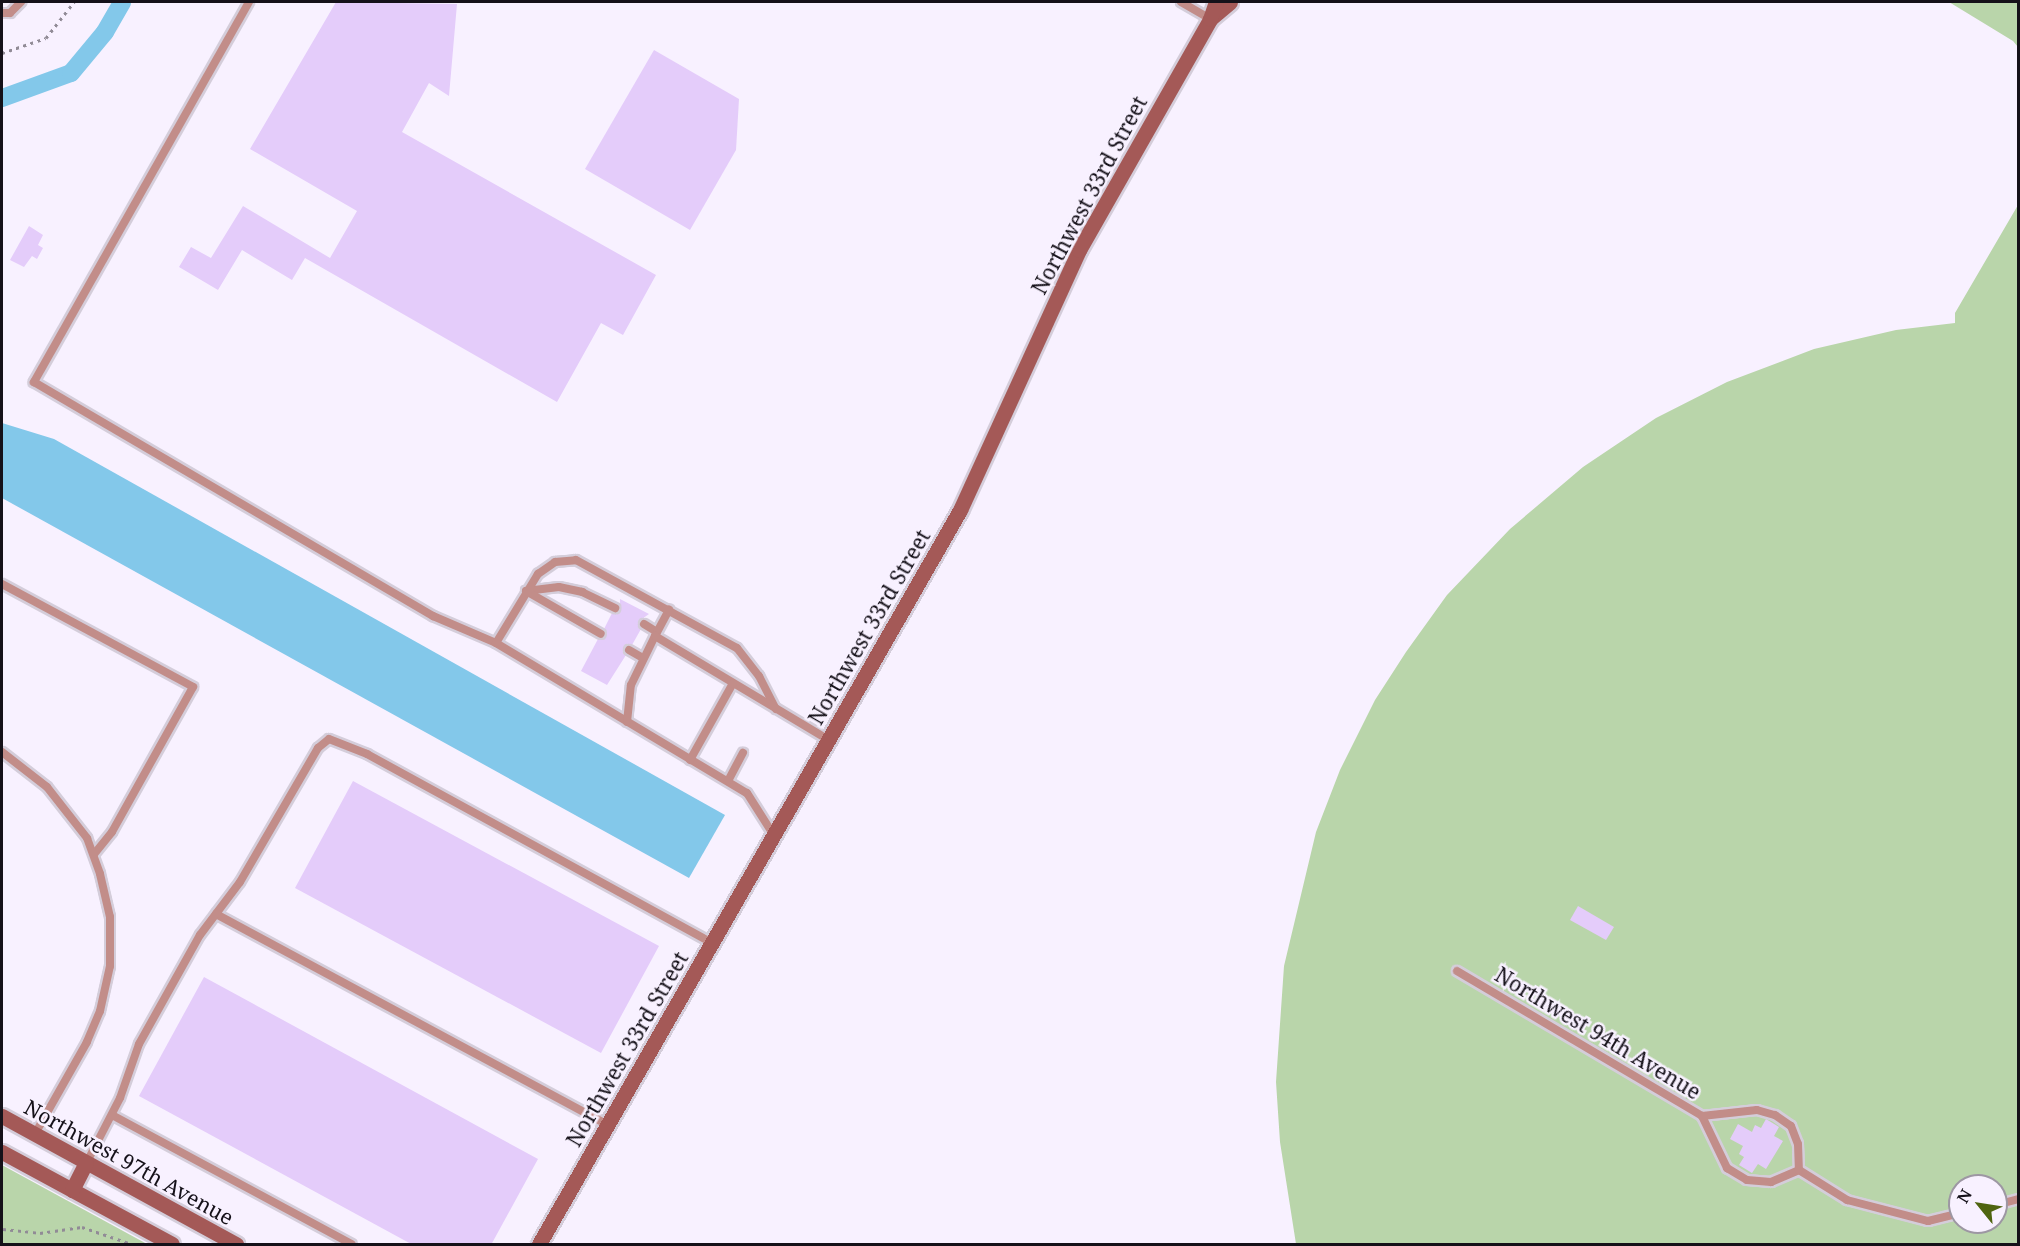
<!DOCTYPE html>
<style>
body{margin:0}
#map{position:relative;width:2020px;height:1246px;overflow:hidden;background:#f8f1ff;font-family:"Noto Serif",serif}
div>[style]{position:absolute}
.green>*{inset:0;background:#b9d5aa}
.water>*{inset:0;background:#83c8ea}
.canal>*{height:18px;margin:-9px;padding:0 9px;transform-origin:9px;border-radius:9px;background:#83c8ea}
.building>*{inset:0;background:#e4ccfa}
.path>*{height:3px;margin-top:-1.5px;transform-origin:0;background:repeating-linear-gradient(90deg,#918b96 0 3px,transparent 0 7.5px)}
.roads{filter:drop-shadow(2px 0 #d4cdda) drop-shadow(-2px 0 #d4cdda) drop-shadow(0 2px #d4cdda) drop-shadow(0 -2px #d4cdda)}
.lane>*{height:8px;margin:-4px;padding:0 4px;transform-origin:4px;border-radius:4px;background:#c28d89}
.secondary>*{height:15px;margin:-7.5px;padding:0 7.5px;transform-origin:7.5px;border-radius:7.5px;background:#a45957}
span{translate:-50% -50%;white-space:nowrap;text-align:center;line-height:1.15;-webkit-text-stroke:5px #f8f1ff;paint-order:stroke}
.street-label{font-size:21px;color:#151119}
.frame{position:absolute;inset:0;border:3px solid #151119;pointer-events:none}
.north{position:absolute;left:1948px;top:1174px;width:60px;height:60px;box-sizing:border-box;background:#f8f1ff;border:2px solid #9d97a3;border-radius:50%;rotate:300deg;font-size:16px;font-weight:700;line-height:24px;text-align:center;color:#151119}
.north::after{content:'';display:block;margin:auto;width:21px;height:27px;background:#4f6410;clip-path:polygon(50% 0,100% 100%,50% 72%,0 100%)}
</style>
<div id="map">
<div class="green">
<div style="clip-path:polygon(1949px 2px,2018px 2px,2018px 47px,2013px 41px)"></div>
<div style="clip-path:polygon(evenodd,2018px 205px,2018px 1244px,1296px 1244px,1280px 1142px,1276px 1082px,1284px 966px,1316px 832px,1340px 770px,1375px 700px,1406px 652px,1447px 595px,1510px 529px,1583px 467px,1656px 418px,1727px 382px,1814px 349px,1896px 330px,1955px 323px,1955px 313px,2018px 205px,1960px 1186px,1996px 1186px,1996px 1222px,1960px 1222px,1960px 1186px)"></div>
<div style="clip-path:polygon(2px 1165px,147px 1244px,2px 1244px)"></div>
</div>
<div class="water">
<div style="clip-path:polygon(2px 423px,54px 439px,725px 815px,689px 878px,2px 498px)"></div>
</div>
<div class="canal">
<div style="left:2px;top:98px;width:73px;rotate:-19.9deg"></div>
<div style="left:71px;top:73px;width:53px;rotate:-50.3deg"></div>
<div style="left:105px;top:32px;width:34px;rotate:-60deg"></div>
</div>
<div class="building">
<div style="clip-path:polygon(336px 2px,457px 4px,449px 96px,429px 83px,402px 132px,656px 275px,623px 335px,601px 323px,557px 402px,305px 258px,292px 280px,242px 250px,218px 290px,179px 267px,191px 247px,211px 258px,243px 206px,330px 258px,357px 211px,250px 149px)"></div>
<div style="clip-path:polygon(654px 50px,739px 99px,736px 150px,690px 230px,585px 169px)"></div>
<div style="clip-path:polygon(29px 226px,43px 235px,38px 245px,43px 248px,37px 259px,32px 256px,24px 267px,10px 260px)"></div>
<div style="clip-path:polygon(620px 599px,649px 614px,639px 621px,641px 629px,632px 645px,624px 647px,626px 655px,607px 685px,581px 671px,598px 639px,606px 636px,604px 629px,612px 613px,620px 611px)"></div>
<div style="clip-path:polygon(353px 781px,659px 946px,601px 1053px,295px 888px)"></div>
<div style="clip-path:polygon(1578px 906px,1614px 927px,1606px 940px,1570px 920px)"></div>
<div style="clip-path:polygon(204px 977px,538px 1159px,491px 1245px,413px 1245px,139px 1096px)"></div>
<div style="clip-path:polygon(1766px 1119px,1779px 1127px,1774px 1136px,1783px 1141px,1766px 1169px,1758px 1164px,1752px 1173px,1739px 1165px,1744px 1157px,1739px 1154px,1743px 1146px,1730px 1139px,1738px 1124px,1752px 1132px,1755px 1125px,1761px 1128px)"></div>
</div>
<div class="path">
<div style="left:2px;top:53px;width:46px;rotate:-18.8deg"></div>
<div style="left:46px;top:38px;width:46px;rotate:-52.1deg"></div>
<div style="left:3px;top:1229px;width:37px;rotate:6deg"></div>
<div style="left:40px;top:1233px;width:42px;rotate:-8.1deg"></div>
<div style="left:82px;top:1227px;width:53px;rotate:18.8deg"></div>
</div>
<div class="roads">
<div class="lane">
<div style="left:249px;top:2px;width:437px;rotate:119.5deg"></div>
<div style="left:34px;top:382px;width:463px;rotate:30.4deg"></div>
<div style="left:433px;top:616px;width:69px;rotate:23.2deg"></div>
<div style="left:496px;top:643px;width:292px;rotate:30.9deg"></div>
<div style="left:747px;top:793px;width:49px;rotate:57.6deg"></div>
<div style="left:1181px;top:2px;width:34px;rotate:30deg"></div>
<div style="left:2px;top:13px;width:8px"></div>
<div style="left:10px;top:13px;width:16px;rotate:-45deg"></div>
<div style="left:2px;top:584px;width:217px;rotate:28.3deg"></div>
<div style="left:193px;top:687px;width:166px;rotate:119.2deg"></div>
<div style="left:112px;top:832px;width:28px;rotate:129deg"></div>
<div style="left:526px;top:591px;width:33px;rotate:-7deg"></div>
<div style="left:559px;top:587px;width:24px;rotate:12deg"></div>
<div style="left:582px;top:592px;width:37px;rotate:26deg"></div>
<div style="left:526px;top:591px;width:86px;rotate:29.8deg"></div>
<div style="left:644px;top:624px;width:15px;rotate:32deg"></div>
<div style="left:655px;top:636px;width:30px;rotate:-62deg"></div>
<div style="left:496px;top:643px;width:81px;rotate:-58.7deg"></div>
<div style="left:538px;top:574px;width:21px;rotate:-35deg"></div>
<div style="left:555px;top:562px;width:21px;rotate:-5deg"></div>
<div style="left:576px;top:560px;width:183px;rotate:28.7deg"></div>
<div style="left:737px;top:648px;width:36px;rotate:52deg"></div>
<div style="left:759px;top:676px;width:37px;rotate:63deg"></div>
<div style="left:629px;top:650px;width:16px;rotate:30deg"></div>
<div style="left:627px;top:722px;width:37px;rotate:-84deg"></div>
<div style="left:631px;top:685px;width:55px;rotate:-63.9deg"></div>
<div style="left:655px;top:636px;width:203px;rotate:30.9deg"></div>
<div style="left:2px;top:752px;width:57px;rotate:37.9deg"></div>
<div style="left:47px;top:787px;width:65px;rotate:51.9deg"></div>
<div style="left:87px;top:838px;width:38px;rotate:70deg"></div>
<div style="left:100px;top:874px;width:44px;rotate:76.9deg"></div>
<div style="left:110px;top:917px;width:49px;rotate:90deg"></div>
<div style="left:110px;top:966px;width:46px;rotate:102.5deg"></div>
<div style="left:100px;top:1011px;width:34px;rotate:113deg"></div>
<div style="left:87px;top:1042px;width:106px;rotate:119.5deg"></div>
<div style="left:690px;top:760px;width:88px;rotate:-60.8deg"></div>
<div style="left:728px;top:781px;width:32px;rotate:-62deg"></div>
<div style="left:216px;top:914px;width:445px;rotate:28.3deg"></div>
<div style="left:1457px;top:971px;width:285px;rotate:30.6deg"></div>
<div style="left:1702px;top:1116px;width:58px;rotate:64.3deg"></div>
<div style="left:1727px;top:1168px;width:23px;rotate:31deg"></div>
<div style="left:1747px;top:1180px;width:24px;rotate:5deg"></div>
<div style="left:1771px;top:1182px;width:30px;rotate:-23deg"></div>
<div style="left:1799px;top:1170px;width:57px;rotate:32deg"></div>
<div style="left:1847px;top:1200px;width:84px;rotate:14.5deg"></div>
<div style="left:1928px;top:1221px;width:33px;rotate:-14deg"></div>
<div style="left:112px;top:1115px;width:272px;rotate:28.3deg"></div>
<div style="left:1702px;top:1116px;width:55px;rotate:-6.2deg"></div>
<div style="left:1757px;top:1110px;width:19px;rotate:16deg"></div>
<div style="left:1775px;top:1115px;width:19px;rotate:35deg"></div>
<div style="left:1791px;top:1126px;width:19px;rotate:69deg"></div>
<div style="left:1798px;top:1144px;width:26px;rotate:88deg"></div>
<div style="left:87px;top:1162px;width:72px;rotate:-62.7deg"></div>
<div style="left:120px;top:1098px;width:57px;rotate:-70.6deg"></div>
<div style="left:139px;top:1044px;width:125px;rotate:-60.8deg"></div>
<div style="left:200px;top:935px;width:66px;rotate:-53deg"></div>
<div style="left:240px;top:882px;width:155px;rotate:-59.8deg"></div>
<div style="left:318px;top:748px;width:14px;rotate:-39deg"></div>
<div style="left:329px;top:739px;width:41px;rotate:21.5deg"></div>
<div style="left:367px;top:754px;width:393px;rotate:28.7deg"></div>
<div style="left:1996px;top:1205px;width:23px;rotate:-15deg"></div>
</div>
<div class="secondary">
<div style="left:1210px;top:19px;width:26px;rotate:-40deg"></div>
<div style="left:2px;top:1116px;width:267px;rotate:28.7deg"></div>
<div style="left:2px;top:1152px;width:193px;rotate:28.4deg"></div>
<div style="left:72px;top:1190px;width:30px;rotate:-63deg"></div>
<div style="left:539px;top:1244px;width:846px;rotate:-60.16deg"></div>
<div style="left:960px;top:510px;width:286px;rotate:-65.4deg"></div>
<div style="left:1079px;top:250px;width:266px;rotate:-60.4deg"></div>
<div style="left:1210px;top:19px;width:18px;rotate:-71deg"></div>
</div>
</div>
<div class="street-label">
<span style="left:1089px;top:195px;rotate:-62deg">Northwest 33rd Street</span>
<span style="left:869px;top:627px;rotate:-60deg">Northwest 33rd Street</span>
<span style="left:1598px;top:1033px;rotate:31deg">Northwest 94th Avenue</span>
<span style="left:627px;top:1049px;rotate:-60deg">Northwest 33rd Street</span>
<span style="left:129px;top:1162px;rotate:29deg">Northwest 97th Avenue</span>
</div>
<div class="frame"></div>
<div class="north">N</div>
</div>
